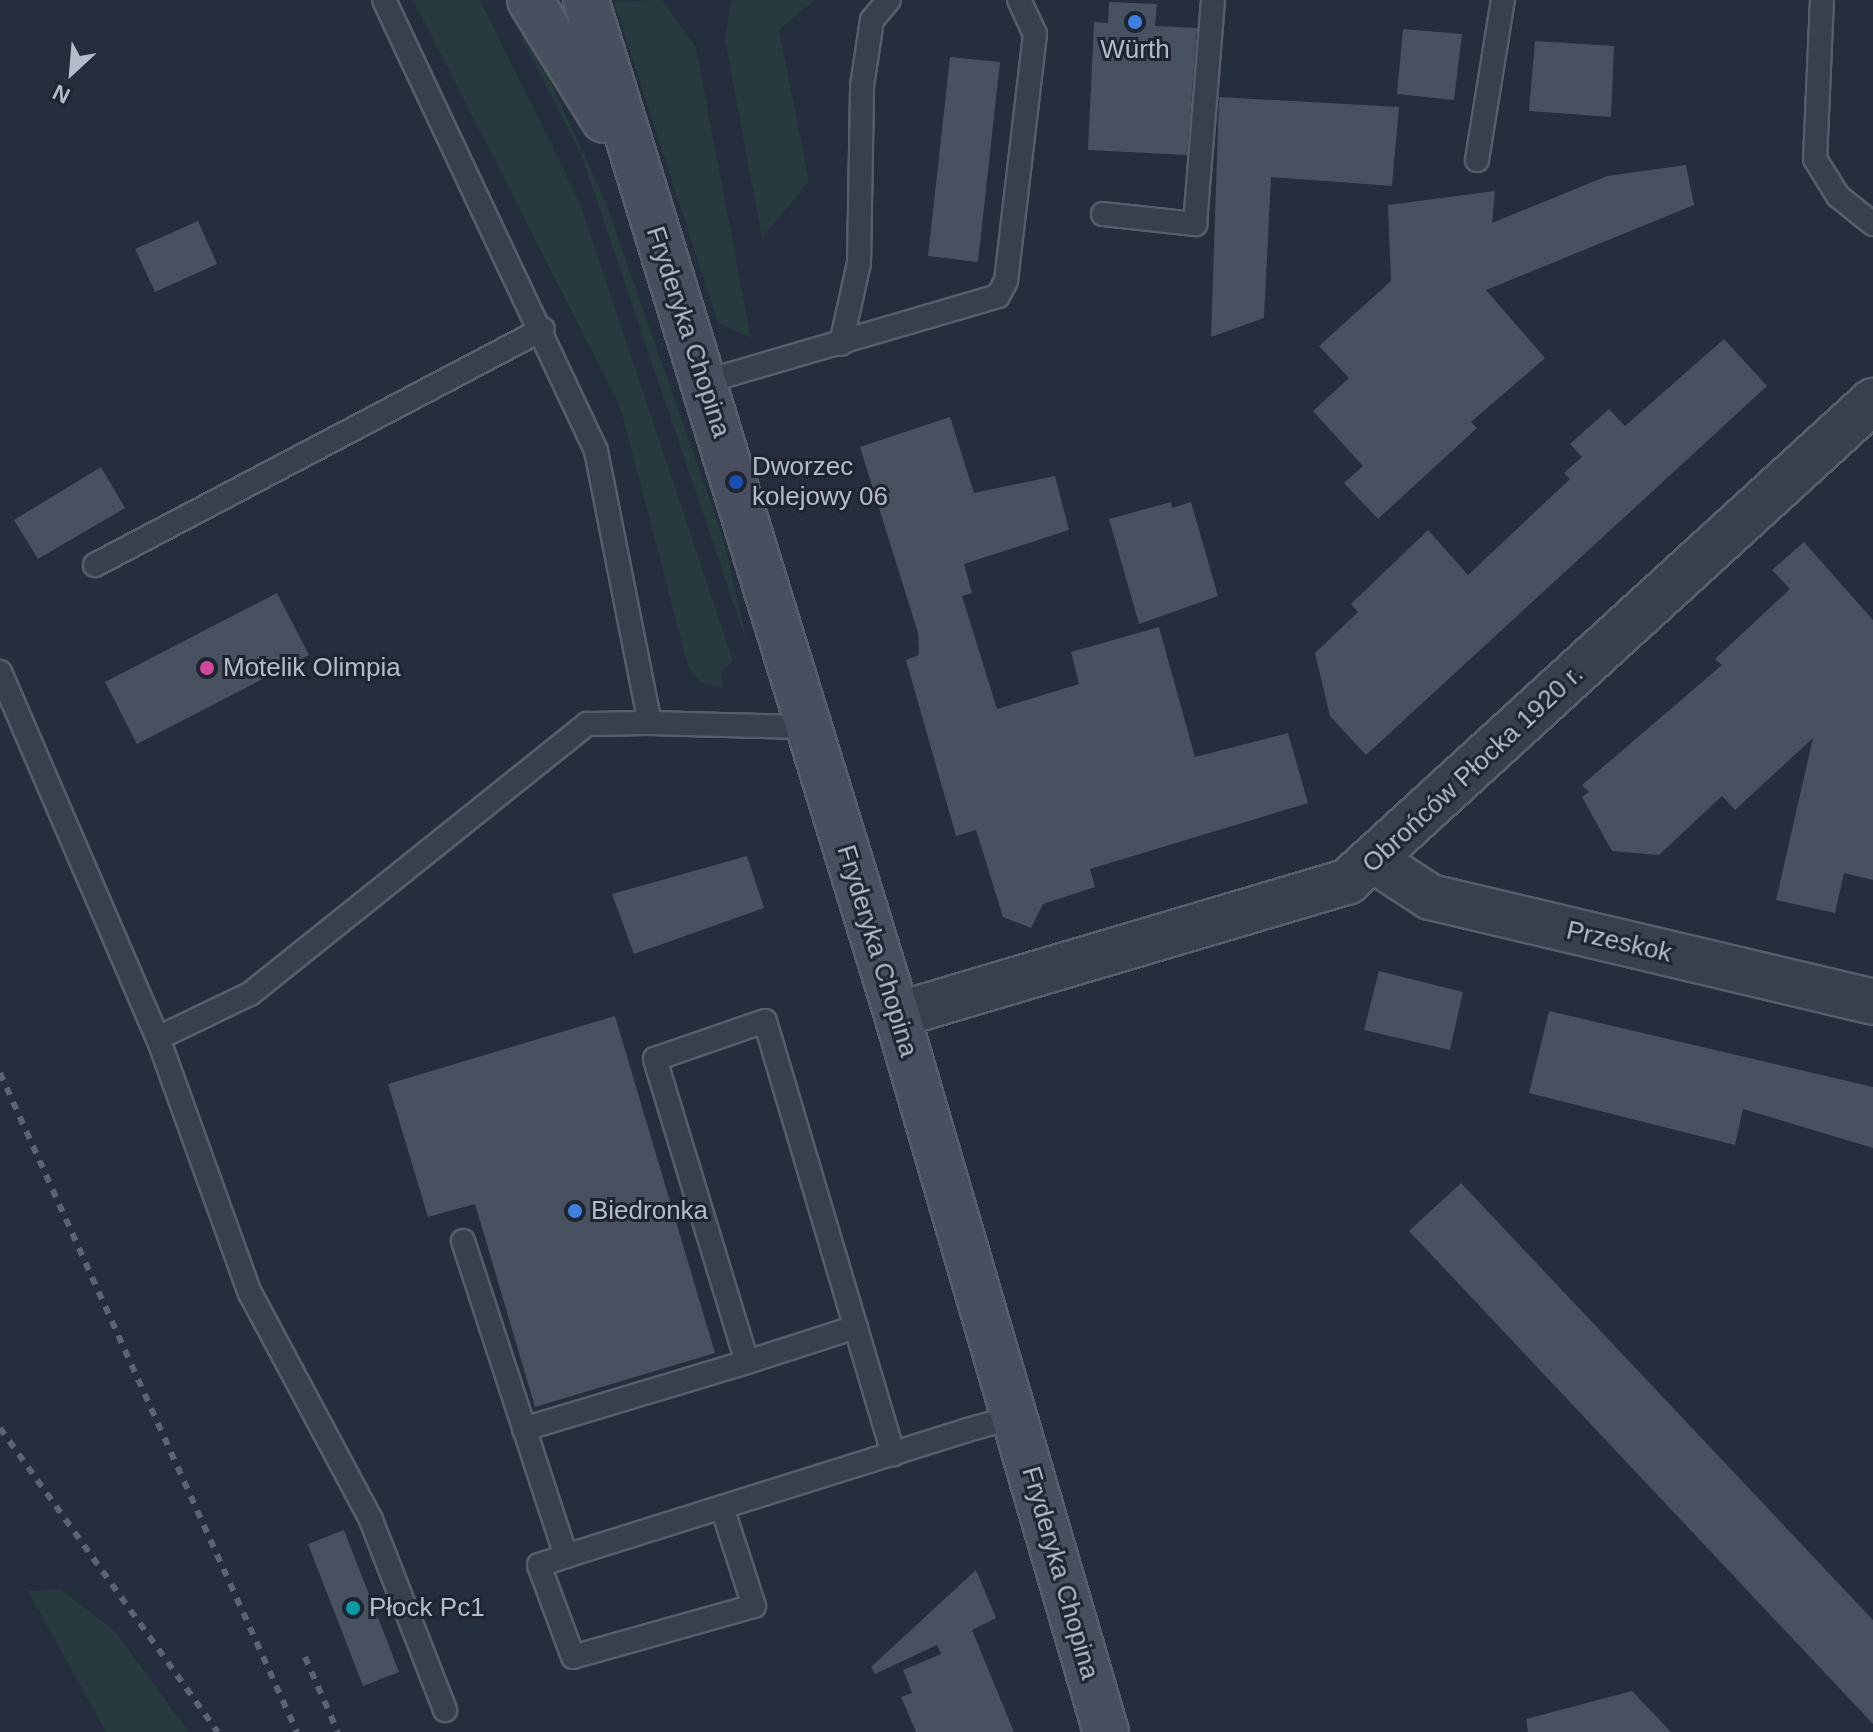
<!DOCTYPE html>
<meta charset="utf-8">
<style>
body{margin:0}
#map{position:relative;width:1873px;height:1732px;overflow:hidden;background:#252e3c;font-family:Arial,sans-serif}
div>[style]{position:absolute}
.green>*{inset:0;background:#273a3d}
.building>*{inset:0;background:#475160}
.roads{filter:drop-shadow(2px 0 #575e6a) drop-shadow(-2px 0 #575e6a) drop-shadow(0 2px #575e6a) drop-shadow(0 -2px #575e6a)}
.lane>*{height:22px;margin:-11px;padding:0 11px;transform-origin:11px;border-radius:11px;background:#39404d}
.street>*{height:44px;margin:-22px;padding:0 22px;transform-origin:22px;border-radius:22px;background:#39404d}
.secondary>*{height:44px;margin:-22px;padding:0 22px;transform-origin:22px;border-radius:22px;background:#484f5f}
.rail>*{height:6px;margin-top:-3px;transform-origin:0;background:repeating-linear-gradient(90deg,#5c6473 0 8px,transparent 0 16px)}
.dots>*{width:22px;height:22px;translate:-50% -50%;box-sizing:border-box;border:4px solid #1e2531;border-radius:50%}
span{translate:-50% -50%;white-space:nowrap;text-align:center;line-height:1.15;-webkit-text-stroke:6px #1e2531;paint-order:stroke}
.poi-label{font-size:26px;color:#b5bbc8}
.left{translate:0 -50%;text-align:left}
.street-label{font-size:26px;color:#b5bbc8}
.north{position:absolute;left:32px;top:32px;width:80px;height:80px;-webkit-text-stroke:6px #1e2531;paint-order:stroke;rotate:206deg;font-size:22px;font-weight:700;line-height:32px;text-align:center;color:#b5bbc8}
.north::after{content:'';display:block;margin:auto;width:28px;height:36px;background:#b5bbc8;clip-path:polygon(50% 0,100% 100%,50% 72%,0 100%)}
</style>
<div id="map">
<div class="green">
<div style="clip-path:polygon(413px 0,480px 0,580px 203px,733px 661px,721px 671px,723px 688px,699px 682px,688px 666px,620px 406px)"></div>
<div style="clip-path:polygon(662px 0,696px 48px,751px 338px,718px 323px,614px 2px)"></div>
<div style="clip-path:polygon(731px 0,815px 0,779px 30px,809px 181px,762px 238px,725px 40px)"></div>
<div style="clip-path:polygon(527px 31px,605px 200px,724px 541px,748px 646px,582px 157px,520px 35px)"></div>
<div style="clip-path:polygon(60px 1589px,114px 1630px,189px 1732px,106px 1732px,28px 1591px)"></div>
</div>
<div class="building">
<div style="clip-path:polygon(1109px 2px,1157px 4px,1155px 26px,1197px 28px,1187px 155px,1088px 150px,1094px 22px,1108px 23px)"></div>
<div style="clip-path:polygon(1403px 29px,1462px 34px,1454px 100px,1397px 94px)"></div>
<div style="clip-path:polygon(1535px 41px,1614px 46px,1611px 117px,1529px 111px)"></div>
<div style="clip-path:polygon(950px 57px,1000px 62px,978px 262px,928px 256px)"></div>
<div style="clip-path:polygon(1219px 97px,1399px 107px,1392px 186px,1271px 177px,1264px 318px,1211px 337px)"></div>
<div style="clip-path:polygon(1686px 165px,1694px 205px,1486px 290px,1545px 358px,1471px 422px,1477px 428px,1378px 519px,1344px 483px,1363px 466px,1313px 411px,1349px 378px,1319px 346px,1391px 281px,1388px 205px,1495px 191px,1492px 223px,1607px 176px)"></div>
<div style="clip-path:polygon(198px 221px,217px 264px,155px 292px,135px 249px)"></div>
<div style="clip-path:polygon(1724px 339px,1767px 386px,1366px 755px,1330px 716px,1315px 653px,1358px 612px,1351px 604px,1428px 530px,1468px 575px,1570px 479px,1564px 473px,1582px 457px,1570px 444px,1609px 409px,1625px 426px)"></div>
<div style="clip-path:polygon(950px 417px,974px 493px,1055px 476px,1069px 530px,964px 564px,972px 593px,962px 596px,997px 709px,1079px 684px,1071px 652px,1159px 627px,1195px 757px,1288px 733px,1308px 803px,1090px 869px,1095px 887px,1043px 904px,1031px 928px,1003px 917px,976px 830px,956px 836px,906px 660px,919px 655px,918px 633px,860px 447px)"></div>
<div style="clip-path:polygon(101px 467px,125px 508px,38px 559px,14px 520px)"></div>
<div style="clip-path:polygon(1171px 502px,1172px 508px,1191px 502px,1218px 596px,1139px 624px,1109px 519px)"></div>
<div style="clip-path:polygon(1804px 542px,1873px 620px,1873px 880px,1844px 873px,1835px 913px,1776px 900px,1813px 738px,1735px 810px,1722px 796px,1659px 855px,1612px 851px,1582px 797px,1589px 792px,1582px 785px,1722px 665px,1715px 659px,1790px 589px,1772px 570px)"></div>
<div style="clip-path:polygon(277px 593px,309px 655px,137px 744px,105px 682px)"></div>
<div style="clip-path:polygon(747px 856px,764px 908px,634px 954px,612px 894px)"></div>
<div style="clip-path:polygon(1379px 971px,1463px 992px,1450px 1050px,1364px 1030px)"></div>
<div style="clip-path:polygon(1549px 1011px,1873px 1087px,1873px 1148px,1743px 1109px,1735px 1145px,1529px 1093px)"></div>
<div style="clip-path:polygon(615px 1016px,715px 1353px,535px 1407px,475px 1204px,428px 1217px,388px 1084px)"></div>
<div style="clip-path:polygon(1461px 1183px,1873px 1620px,1873px 1724px,1409px 1231px)"></div>
<div style="clip-path:polygon(344px 1530px,399px 1672px,363px 1686px,308px 1544px)"></div>
<div style="clip-path:polygon(976px 1570px,996px 1618px,972px 1630px,1014px 1732px,916px 1732px,901px 1697px,912px 1693px,903px 1670px,941px 1654px,937px 1645px,875px 1674px,871px 1667px)"></div>
<div style="clip-path:polygon(1632px 1691px,1671px 1732px,1528px 1732px,1526px 1719px)"></div>
</div>
<div class="roads">
<div class="lane">
<div style="left:384px;top:0;width:498px;rotate:64.8deg"></div>
<div style="left:596px;top:451px;width:277px;rotate:78.8deg"></div>
<div style="left:650px;top:723px;width:158px;rotate:1.5deg"></div>
<div style="left:1822px;top:0;width:159px;rotate:92.5deg"></div>
<div style="left:1815px;top:159px;width:44px;rotate:58.1deg"></div>
<div style="left:1838px;top:196px;width:45px;rotate:38.7deg"></div>
<div style="left:1477px;top:160px;width:162px;rotate:-80.8deg"></div>
<div style="left:1103px;top:214px;width:93px;rotate:6.2deg"></div>
<div style="left:1195px;top:224px;width:225px;rotate:-85.4deg"></div>
<div style="left:841px;top:344px;width:83px;rotate:-77.5deg"></div>
<div style="left:859px;top:263px;width:177px;rotate:-89deg"></div>
<div style="left:862px;top:86px;width:67px;rotate:-81.4deg"></div>
<div style="left:872px;top:20px;width:26px;rotate:-50deg"></div>
<div style="left:704px;top:382px;width:306px;rotate:-16.3deg"></div>
<div style="left:998px;top:296px;width:17px;rotate:-62deg"></div>
<div style="left:1006px;top:281px;width:249px;rotate:-83.3deg"></div>
<div style="left:1035px;top:34px;width:38px;rotate:-115deg"></div>
<div style="left:95px;top:565px;width:506px;rotate:-27.78deg"></div>
<div style="left:0;top:672px;width:399px;rotate:66.7deg"></div>
<div style="left:158px;top:1038px;width:271px;rotate:70.2deg"></div>
<div style="left:250px;top:1293px;width:257px;rotate:61.9deg"></div>
<div style="left:371px;top:1520px;width:204px;rotate:68.7deg"></div>
<div style="left:158px;top:1038px;width:102px;rotate:-25.6deg"></div>
<div style="left:250px;top:994px;width:432px;rotate:-38.7deg"></div>
<div style="left:587px;top:724px;width:63px;rotate:-0.9deg"></div>
<div style="left:463px;top:1241px;width:331px;rotate:71.9deg"></div>
<div style="left:856px;top:1327px;width:114px;rotate:162.2deg"></div>
<div style="left:747px;top:1362px;width:317px;rotate:-106.9deg"></div>
<div style="left:655px;top:1059px;width:116px;rotate:-19.1deg"></div>
<div style="left:765px;top:1021px;width:452px;rotate:73.5deg"></div>
<div style="left:524px;top:1429px;width:233px;rotate:-16.7deg"></div>
<div style="left:722px;top:1507px;width:104px;rotate:72.1deg"></div>
<div style="left:754px;top:1606px;width:188px;rotate:164.3deg"></div>
<div style="left:573px;top:1657px;width:98px;rotate:-110.3deg"></div>
<div style="left:539px;top:1565px;width:28px;rotate:-18deg"></div>
<div style="left:566px;top:1556px;width:420px;rotate:-17.4deg"></div>
<div style="left:967px;top:1430px;width:50px;rotate:-15.2deg"></div>
</div>
<div class="street">
<div style="left:1375px;top:861px;width:66px;rotate:33.2deg"></div>
<div style="left:1430px;top:897px;width:455px;rotate:13.3deg"></div>
<div style="left:897px;top:1015px;width:469px;rotate:-16.5deg"></div>
<div style="left:1347px;top:882px;width:713px;rotate:-42.44deg"></div>
</div>
<div class="secondary">
<div style="left:530px;top:0;width:141px;rotate:58.3deg"></div>
<div style="left:586px;top:0;width:1062px;rotate:72.96deg"></div>
<div style="left:897px;top:1015px;width:747px;rotate:73.75deg"></div>
</div>
</div>
<div class="rail">
<div style="left:0;top:1073px;width:723px;rotate:65.74deg"></div>
<div style="left:0;top:1428px;width:374px;rotate:54.4deg"></div>
<div style="left:305px;top:1657px;width:82px;rotate:66.3deg"></div>
</div>
<div class="dots">
<div style="left:1135px;top:22px;background:#3f7fe0"></div>
<div style="left:736px;top:482px;background:#1a4fb4"></div>
<div style="left:207px;top:668px;background:#d1479c"></div>
<div style="left:575px;top:1211px;background:#3f7fe0"></div>
<div style="left:353px;top:1608px;background:#0f9aa8"></div>
</div>
<div class="poi-label">
<span style="left:1135px;top:50px">Würth</span>
<span class="left" style="left:752px;top:482px">Dworzec<br>kolejowy 06</span>
<span class="left" style="left:223px;top:668px">Motelik Olimpia</span>
<span class="left" style="left:591px;top:1211px">Biedronka</span>
<span class="left" style="left:369px;top:1608px">Płock Pc1</span>
</div>
<div class="street-label">
<span style="left:688px;top:332px;rotate:72deg">Fryderyka Chopina</span>
<span style="left:1473px;top:769px;rotate:-43deg">Obrońców Płocka 1920 r.</span>
<span style="left:1619px;top:942px;rotate:13deg">Przeskok</span>
<span style="left:877px;top:951px;rotate:73deg">Fryderyka Chopina</span>
<span style="left:1060px;top:1573px;rotate:74deg">Fryderyka Chopina</span>
</div>
<div class="north">N</div>
</div>
